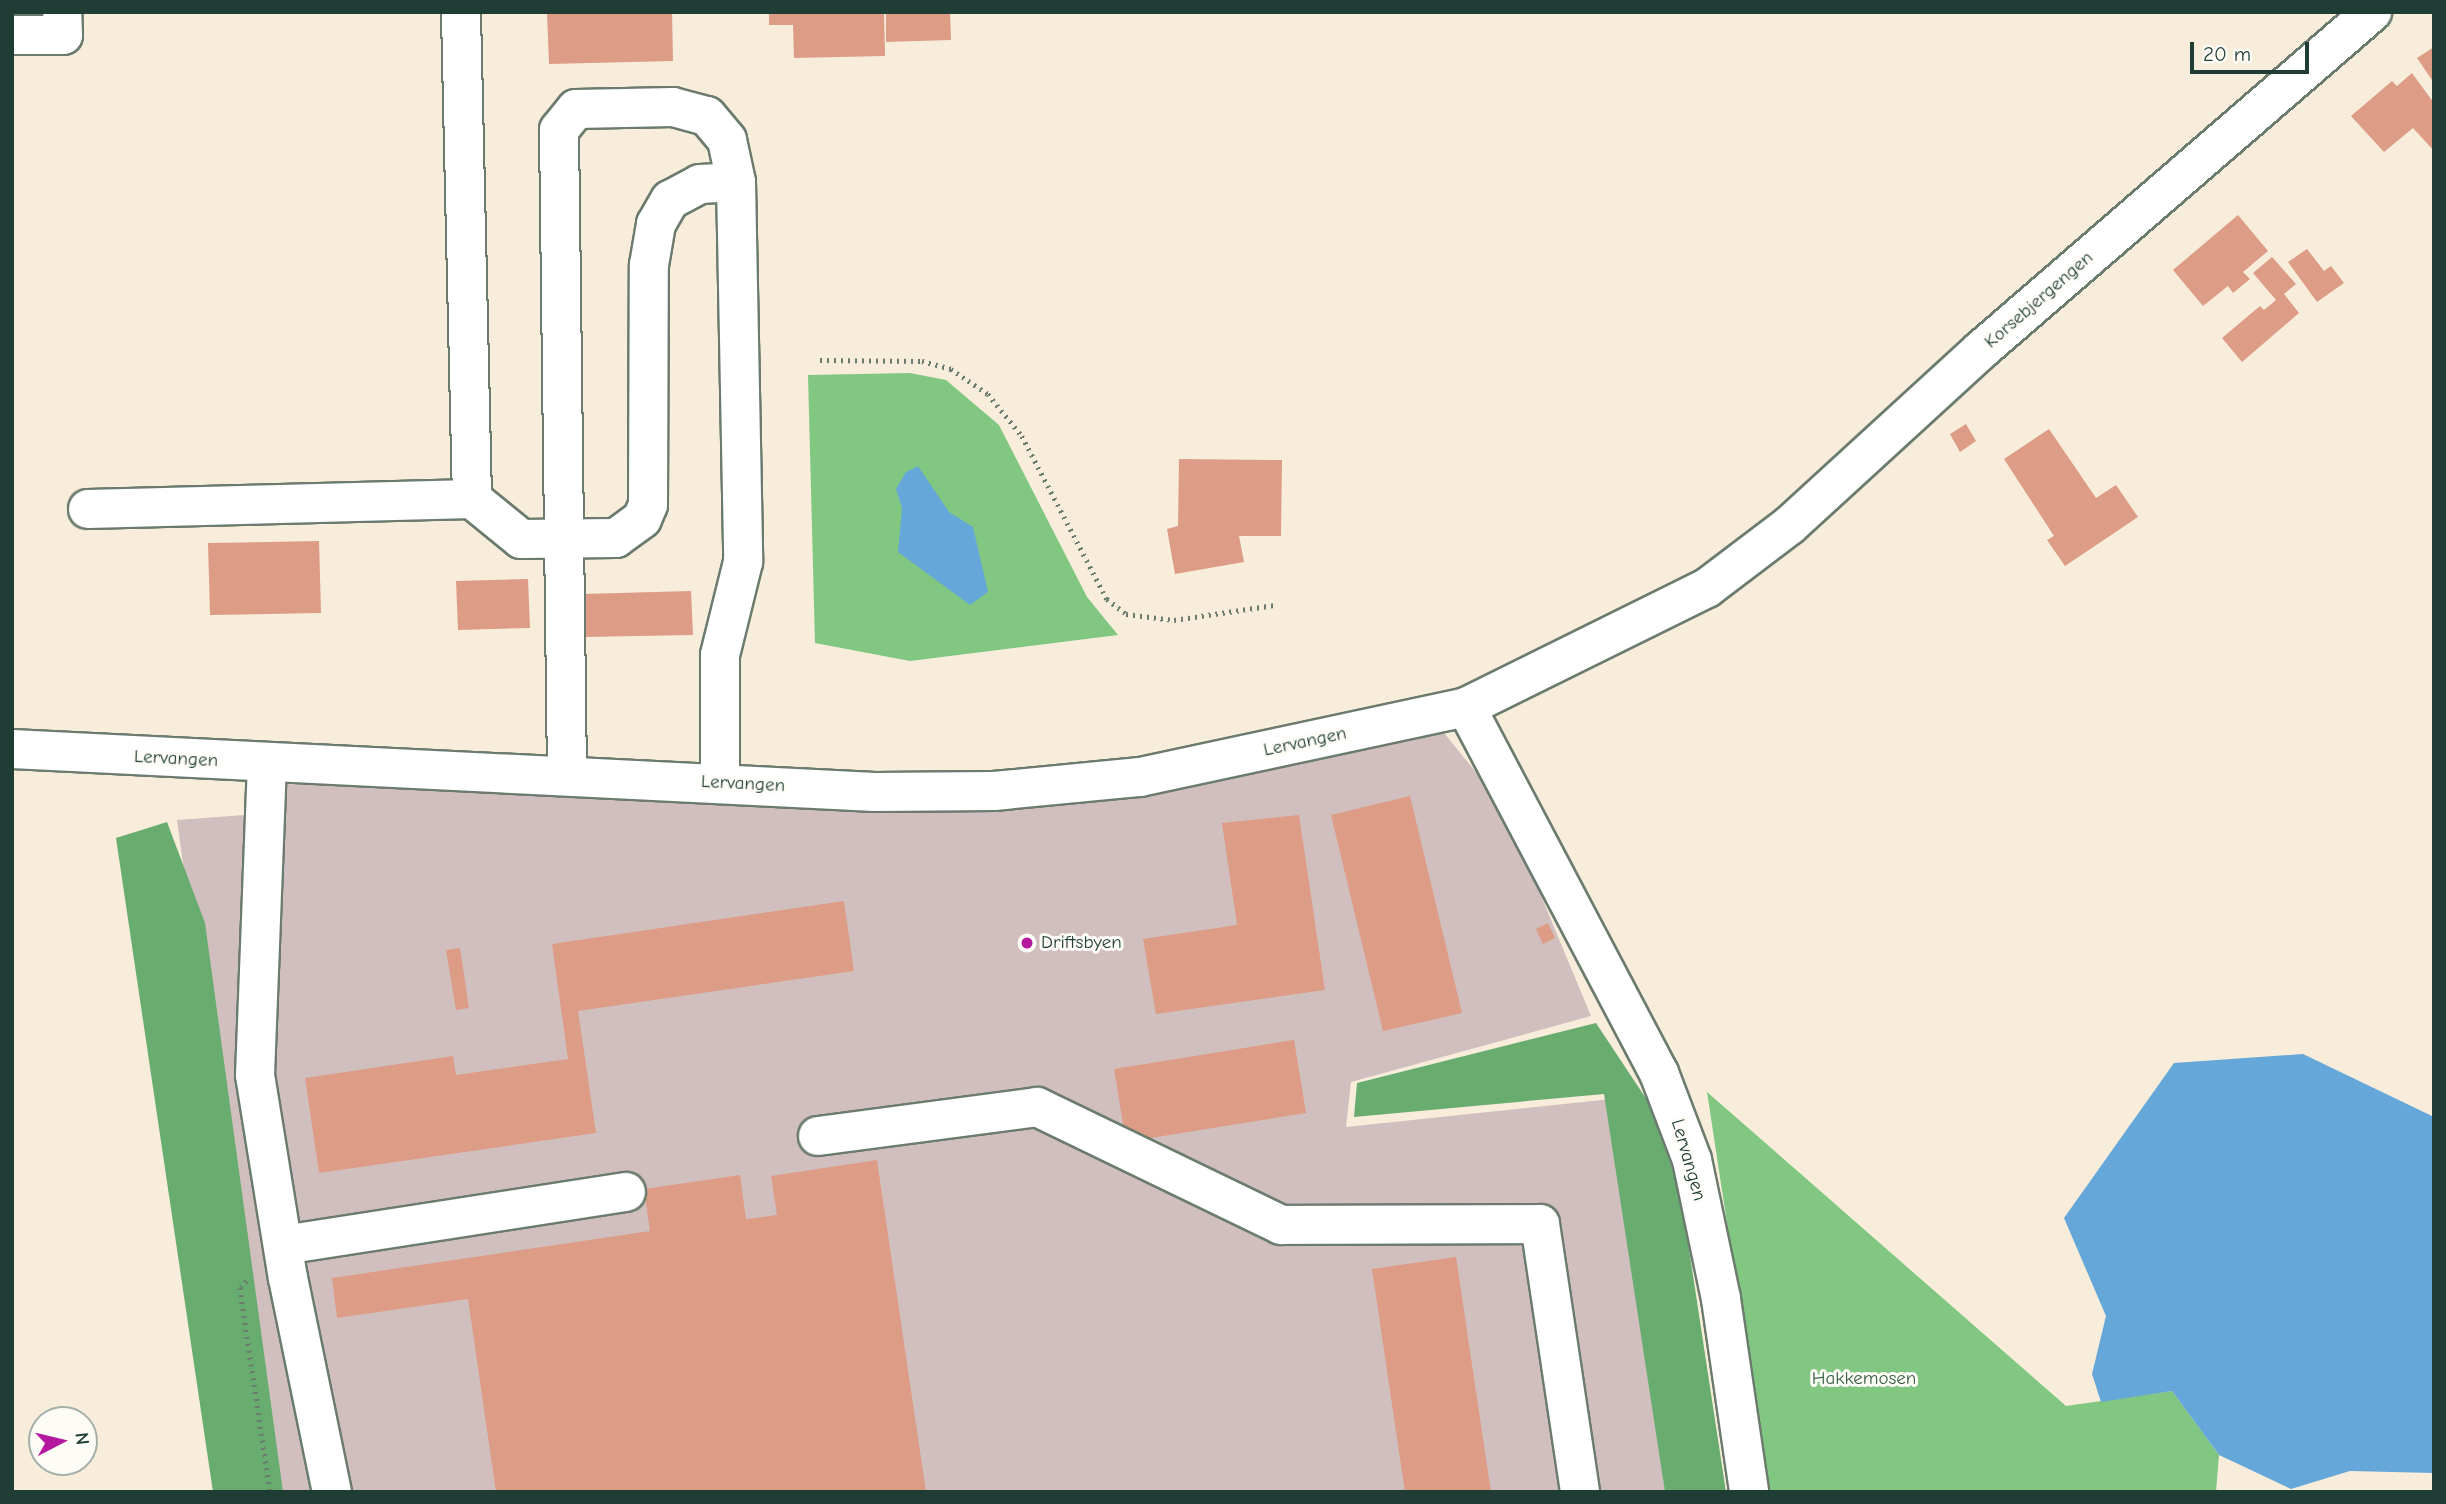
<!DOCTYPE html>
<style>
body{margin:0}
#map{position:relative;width:2446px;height:1504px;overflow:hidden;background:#f7edda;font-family:"Comic Neue",sans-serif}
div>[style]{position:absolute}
.industrial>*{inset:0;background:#d1bfbf}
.green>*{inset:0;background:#81c782}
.forest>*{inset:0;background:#68ac70}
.water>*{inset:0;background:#65a7d9}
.building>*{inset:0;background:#dd9c86}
.path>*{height:4.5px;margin-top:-2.25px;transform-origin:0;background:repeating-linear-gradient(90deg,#6b7b6e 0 2px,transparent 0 7px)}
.roads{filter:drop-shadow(2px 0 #6b7b6e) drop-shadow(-2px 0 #6b7b6e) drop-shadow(0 2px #6b7b6e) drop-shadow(0 -2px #6b7b6e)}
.minor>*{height:38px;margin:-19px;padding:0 19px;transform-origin:19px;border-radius:19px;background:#fff}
.dots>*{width:19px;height:19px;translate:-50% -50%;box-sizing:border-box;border:4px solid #fdfcf7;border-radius:50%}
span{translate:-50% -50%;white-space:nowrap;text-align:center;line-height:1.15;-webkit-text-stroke:6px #fdfcf7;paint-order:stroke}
.street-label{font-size:19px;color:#1f3d34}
.poi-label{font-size:19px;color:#1f3d34}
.left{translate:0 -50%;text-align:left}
.park-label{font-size:19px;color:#386048}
.frame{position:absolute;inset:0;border:14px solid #1f3d34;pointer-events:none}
.north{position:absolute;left:28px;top:1406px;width:70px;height:70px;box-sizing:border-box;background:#fdfcf7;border:2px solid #a4b0a9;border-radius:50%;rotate:83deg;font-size:19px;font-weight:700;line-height:28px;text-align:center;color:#1f3d34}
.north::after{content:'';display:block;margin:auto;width:24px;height:32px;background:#b5179e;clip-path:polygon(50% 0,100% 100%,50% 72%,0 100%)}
.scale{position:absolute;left:2190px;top:42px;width:119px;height:32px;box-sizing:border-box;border:4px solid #1f3d34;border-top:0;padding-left:9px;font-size:21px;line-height:24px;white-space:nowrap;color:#1f3d34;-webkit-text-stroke:5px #fdfcf7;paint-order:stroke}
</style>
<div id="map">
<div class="industrial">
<div style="clip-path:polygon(1407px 727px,1445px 734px,1504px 807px,1591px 1016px,1351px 1082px,1346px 1127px,1611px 1099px,1665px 1492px,270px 1492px,177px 820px,244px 815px,245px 783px,774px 798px,851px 808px)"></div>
</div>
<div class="green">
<div style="clip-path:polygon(910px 373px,946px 380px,999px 425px,1087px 597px,1118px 635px,910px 661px,815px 643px,808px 375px)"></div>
<div style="clip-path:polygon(1707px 1092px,2066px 1406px,2172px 1391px,2219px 1455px,2216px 1492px,1768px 1492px)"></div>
</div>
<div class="forest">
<div style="clip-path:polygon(167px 822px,205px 923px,283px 1492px,213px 1492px,116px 838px)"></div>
<div style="clip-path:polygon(1596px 1023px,1647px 1100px,1680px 1190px,1726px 1492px,1665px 1492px,1604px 1094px,1354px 1117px,1357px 1083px)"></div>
</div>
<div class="water">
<div style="clip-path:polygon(918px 466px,949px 512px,973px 527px,988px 592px,970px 605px,898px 552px,902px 508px,896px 489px,906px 472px)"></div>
<div style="clip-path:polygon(2303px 1054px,2434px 1117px,2434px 1473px,2350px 1471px,2291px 1489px,2219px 1455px,2172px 1391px,2101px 1402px,2092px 1374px,2106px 1316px,2064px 1218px,2174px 1063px)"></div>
</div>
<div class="building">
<div style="clip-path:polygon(547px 12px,672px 12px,673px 61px,549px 64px)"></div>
<div style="clip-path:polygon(769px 12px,884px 12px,885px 56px,794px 58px,793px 25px,769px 25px)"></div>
<div style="clip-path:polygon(886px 12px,950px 12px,951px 40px,886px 42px)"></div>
<div style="clip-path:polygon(2434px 47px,2434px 83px,2417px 58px)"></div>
<div style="clip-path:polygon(2412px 73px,2434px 103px,2434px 151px,2413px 128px,2384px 152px,2351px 116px,2392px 81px,2397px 86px)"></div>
<div style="clip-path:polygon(2238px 215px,2268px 251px,2243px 272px,2250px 279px,2233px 293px,2228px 286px,2203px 306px,2173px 270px)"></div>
<div style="clip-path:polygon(2307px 249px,2324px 271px,2331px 266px,2344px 283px,2317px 302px,2288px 262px)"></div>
<div style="clip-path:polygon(2272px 257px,2296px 284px,2284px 294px,2299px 313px,2242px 362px,2222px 338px,2260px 306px,2264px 310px,2276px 300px,2253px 273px)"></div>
<div style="clip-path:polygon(1966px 424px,1976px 441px,1960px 452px,1950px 434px)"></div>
<div style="clip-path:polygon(2049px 429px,2096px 498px,2116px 485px,2138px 517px,2065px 566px,2047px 540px,2054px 536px,2004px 459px)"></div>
<div style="clip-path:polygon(1179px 459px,1282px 460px,1281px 536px,1239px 536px,1244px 562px,1175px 574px,1167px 529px,1178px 526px)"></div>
<div style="clip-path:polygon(319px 541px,321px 613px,210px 615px,208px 543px)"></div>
<div style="clip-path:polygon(528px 579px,530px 628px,458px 630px,456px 581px)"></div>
<div style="clip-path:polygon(691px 591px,693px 635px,584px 637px,583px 594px)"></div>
<div style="clip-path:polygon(1410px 796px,1462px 1013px,1383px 1031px,1331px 815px)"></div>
<div style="clip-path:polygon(1299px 815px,1325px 990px,1156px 1014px,1143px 939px,1237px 925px,1222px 823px)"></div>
<div style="clip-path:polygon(844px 901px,854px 971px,578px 1011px,596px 1133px,319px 1173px,305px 1078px,453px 1056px,456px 1075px,568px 1059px,552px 944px)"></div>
<div style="clip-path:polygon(1548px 923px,1555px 938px,1543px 944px,1536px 929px)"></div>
<div style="clip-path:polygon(460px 948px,469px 1008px,456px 1010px,446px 950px)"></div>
<div style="clip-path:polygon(1294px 1040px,1306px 1113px,1126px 1142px,1114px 1069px)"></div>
<div style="clip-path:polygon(877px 1160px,926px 1492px,496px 1492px,468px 1299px,337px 1318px,332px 1278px,650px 1231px,644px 1189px,740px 1175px,746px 1219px,777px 1215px,771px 1176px)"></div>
<div style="clip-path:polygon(1456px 1257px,1491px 1492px,1405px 1492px,1372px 1269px)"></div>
</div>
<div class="path">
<div style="left:820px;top:360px;width:102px;rotate:0.6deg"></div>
<div style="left:922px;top:361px;width:30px;rotate:15deg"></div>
<div style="left:951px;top:369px;width:45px;rotate:34deg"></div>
<div style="left:988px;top:394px;width:54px;rotate:51deg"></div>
<div style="left:1022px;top:436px;width:184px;rotate:62.5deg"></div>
<div style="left:1107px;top:599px;width:24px;rotate:38deg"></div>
<div style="left:1126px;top:614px;width:48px;rotate:7.1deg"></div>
<div style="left:1174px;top:620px;width:101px;rotate:-8.5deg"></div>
<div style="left:247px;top:1281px;width:10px;rotate:135deg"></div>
<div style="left:240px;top:1288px;width:206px;rotate:81.6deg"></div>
</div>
<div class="roads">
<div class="minor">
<div style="left:12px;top:35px;width:51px"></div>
<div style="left:63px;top:35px;width:23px;rotate:-92deg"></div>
<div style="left:472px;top:499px;width:63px;rotate:39.2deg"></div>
<div style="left:521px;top:539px;width:95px;rotate:-0.6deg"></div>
<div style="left:616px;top:538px;width:32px;rotate:-36deg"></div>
<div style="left:642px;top:519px;width:15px;rotate:-67deg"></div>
<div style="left:648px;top:505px;width:240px;rotate:-89.8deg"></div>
<div style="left:649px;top:265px;width:42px;rotate:-80.3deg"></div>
<div style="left:656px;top:224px;width:28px;rotate:-60deg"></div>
<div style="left:670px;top:200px;width:34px;rotate:-28deg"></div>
<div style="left:700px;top:184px;width:36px;rotate:-3deg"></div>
<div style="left:88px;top:509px;width:384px;rotate:-1.5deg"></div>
<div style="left:472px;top:499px;width:487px;rotate:-91.3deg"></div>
<div style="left:1466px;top:707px;width:414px;rotate:62.2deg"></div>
<div style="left:1659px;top:1073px;width:93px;rotate:69.2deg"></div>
<div style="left:1692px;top:1160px;width:142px;rotate:78.2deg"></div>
<div style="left:1721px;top:1299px;width:195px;rotate:81.7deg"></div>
<div style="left:12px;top:749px;width:864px;rotate:2.85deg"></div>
<div style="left:875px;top:792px;width:119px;rotate:-0.5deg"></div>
<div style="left:994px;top:791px;width:147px;rotate:-5.5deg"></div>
<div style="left:1140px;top:777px;width:333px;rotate:-12.1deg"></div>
<div style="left:1466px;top:707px;width:269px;rotate:-26.3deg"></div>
<div style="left:1707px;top:588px;width:104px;rotate:-37.2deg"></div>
<div style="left:1790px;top:525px;width:259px;rotate:-42.5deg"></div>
<div style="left:1981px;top:350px;width:517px;rotate:-40.84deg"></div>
<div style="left:267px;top:763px;width:312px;rotate:92.2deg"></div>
<div style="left:255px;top:1075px;width:206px;rotate:80.8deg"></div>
<div style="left:288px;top:1278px;width:218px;rotate:78.4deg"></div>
<div style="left:567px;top:775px;width:645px;rotate:-90.71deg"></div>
<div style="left:559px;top:130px;width:27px;rotate:-51deg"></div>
<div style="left:576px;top:109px;width:97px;rotate:-1.2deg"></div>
<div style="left:673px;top:107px;width:35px;rotate:15deg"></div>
<div style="left:707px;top:116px;width:31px;rotate:50deg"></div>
<div style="left:727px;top:140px;width:43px;rotate:77.9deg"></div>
<div style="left:736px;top:182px;width:380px;rotate:88.9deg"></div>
<div style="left:743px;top:562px;width:96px;rotate:103.9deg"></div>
<div style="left:720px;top:655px;width:128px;rotate:90deg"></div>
<div style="left:818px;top:1136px;width:221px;rotate:-7.5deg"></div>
<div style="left:1037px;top:1107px;width:271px;rotate:25.8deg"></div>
<div style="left:1281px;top:1225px;width:259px;rotate:-0.2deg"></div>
<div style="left:1540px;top:1224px;width:271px;rotate:81.5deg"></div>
<div style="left:283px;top:1245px;width:347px;rotate:-8.8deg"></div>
</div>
</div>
<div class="dots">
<div style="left:1027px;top:943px;background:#b5179e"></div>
</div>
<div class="street-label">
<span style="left:2039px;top:300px;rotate:-41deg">Korsebjergengen</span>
<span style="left:1305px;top:742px;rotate:-12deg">Lervangen</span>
<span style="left:176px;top:759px;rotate:3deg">Lervangen</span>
<span style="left:743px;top:784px;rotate:3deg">Lervangen</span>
<span style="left:1688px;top:1160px;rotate:74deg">Lervangen</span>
</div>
<div class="poi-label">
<span class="left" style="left:1041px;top:943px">Driftsbyen</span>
</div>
<div class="park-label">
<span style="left:1864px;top:1379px">Hakkemosen</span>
</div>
<div class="frame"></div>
<div class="north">N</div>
<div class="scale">20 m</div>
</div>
